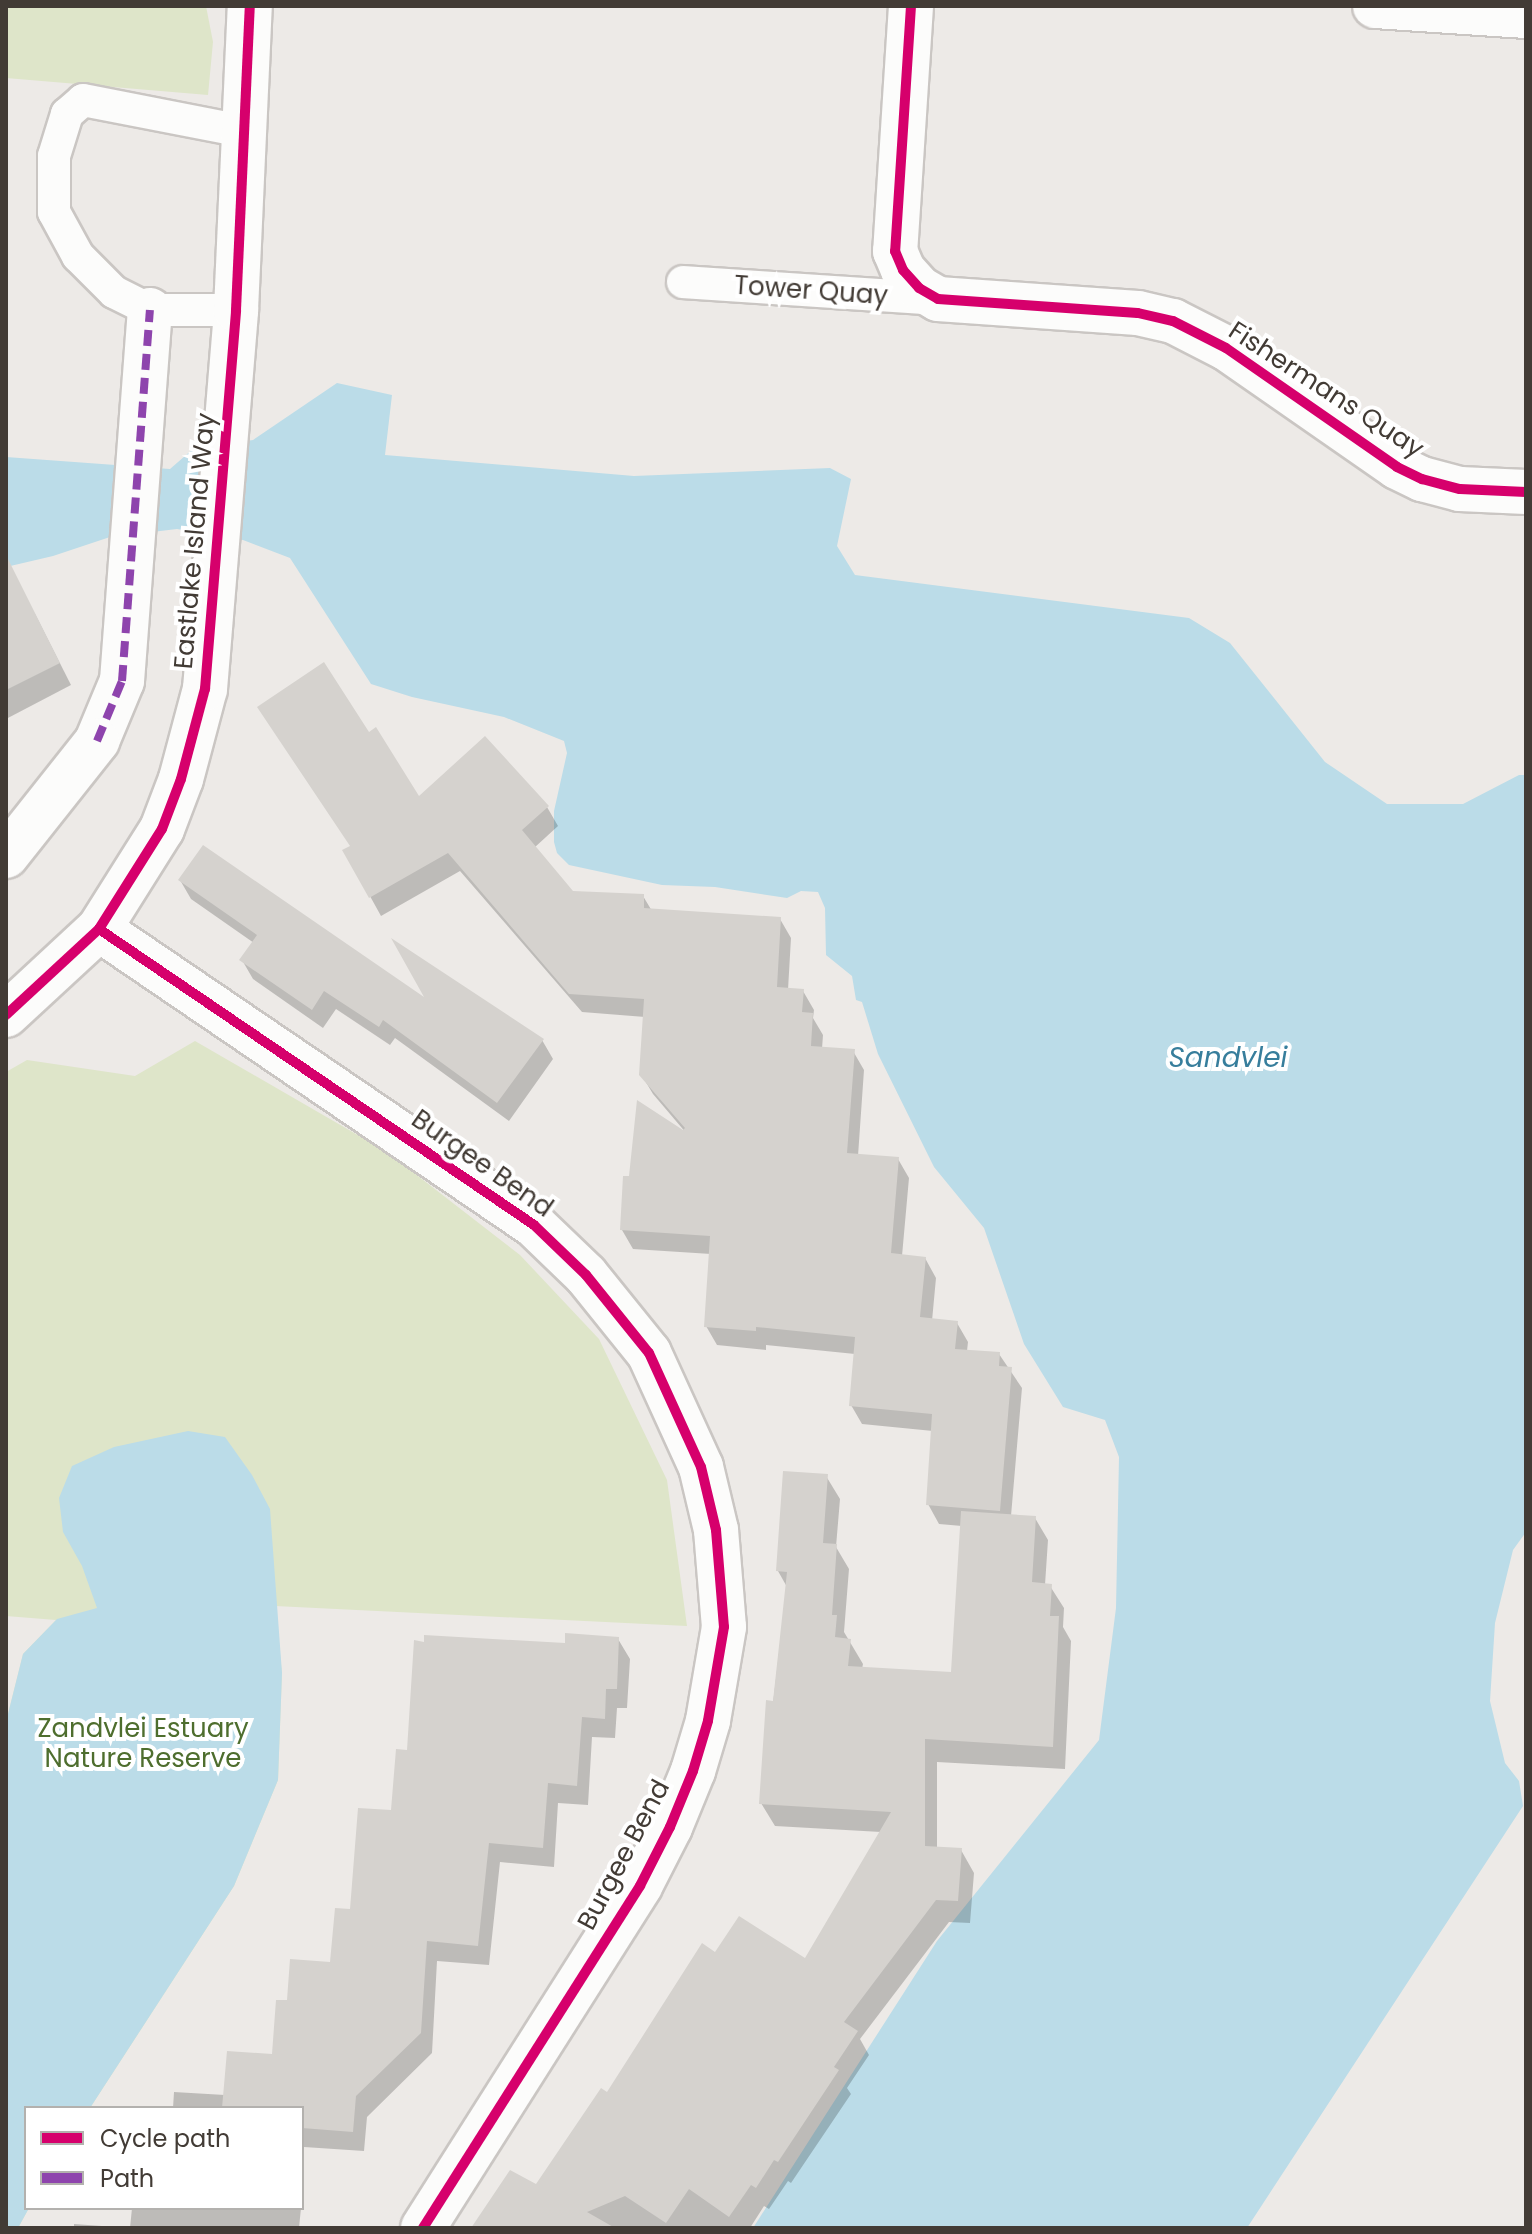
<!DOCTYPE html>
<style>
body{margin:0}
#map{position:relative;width:1532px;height:2234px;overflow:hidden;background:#edeae7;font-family:Poppins,sans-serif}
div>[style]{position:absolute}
.green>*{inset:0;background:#dee5c9}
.water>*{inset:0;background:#bbdce8}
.shadow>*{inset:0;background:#0003}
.building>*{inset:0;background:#d5d2ce}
.roads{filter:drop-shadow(2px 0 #cac6c3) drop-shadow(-2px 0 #cac6c3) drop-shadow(0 2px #cac6c3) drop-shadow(0 -2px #cac6c3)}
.service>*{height:32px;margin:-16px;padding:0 16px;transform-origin:16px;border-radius:16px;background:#fcfcfb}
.pedestrian>*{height:44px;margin:-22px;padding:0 22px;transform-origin:22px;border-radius:22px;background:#fcfcfb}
.minor>*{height:44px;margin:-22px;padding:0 22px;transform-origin:22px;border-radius:22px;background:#fcfcfb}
.quiet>*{height:8px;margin-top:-4px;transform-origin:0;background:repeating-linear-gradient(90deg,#8e44ad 0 16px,transparent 0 24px)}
.cycleway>*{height:10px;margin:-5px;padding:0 5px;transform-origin:5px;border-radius:5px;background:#d6006c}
span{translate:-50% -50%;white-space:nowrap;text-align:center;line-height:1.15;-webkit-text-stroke:8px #fff;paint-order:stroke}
.street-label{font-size:26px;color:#423b35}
.park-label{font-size:26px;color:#4e6e2e}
.water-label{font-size:28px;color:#377e9c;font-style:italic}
.frame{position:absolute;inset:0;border:8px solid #423b35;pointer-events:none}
.legend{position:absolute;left:24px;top:2106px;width:280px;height:104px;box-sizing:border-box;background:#fff;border:2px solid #b3b1ae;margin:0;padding:10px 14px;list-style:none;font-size:24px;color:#423b35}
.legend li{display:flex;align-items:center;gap:16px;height:40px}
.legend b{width:40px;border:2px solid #b3b1ae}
</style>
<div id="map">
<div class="green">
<div style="clip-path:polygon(6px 6px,206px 6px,213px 42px,208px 95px,6px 78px)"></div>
<div style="clip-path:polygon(195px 1041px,387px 1152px,520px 1255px,599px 1339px,667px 1480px,687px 1626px,275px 1606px,282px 1673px,278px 1780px,234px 1886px,90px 2108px,26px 2108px,29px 2208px,18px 2228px,6px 2228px,6px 1722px,23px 1654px,56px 1620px,6px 1616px,6px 1072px,27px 1060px,135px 1076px)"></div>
</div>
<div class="water">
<div style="clip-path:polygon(337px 383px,392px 395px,385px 455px,634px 476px,830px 468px,851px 479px,837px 546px,855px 575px,1189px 618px,1230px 643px,1325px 762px,1387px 804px,1463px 804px,1519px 775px,1526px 775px,1526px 1532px,1513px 1550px,1495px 1623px,1490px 1701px,1505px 1763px,1519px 1781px,1523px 1806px,1247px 2228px,753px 2228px,937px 1941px,1099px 1740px,1116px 1608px,1119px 1457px,1105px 1420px,1063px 1407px,1024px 1344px,984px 1228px,934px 1167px,878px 1054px,862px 1002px,856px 1000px,852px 976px,826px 955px,825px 908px,818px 892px,801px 891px,787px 898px,715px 887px,662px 885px,569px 865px,557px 853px,554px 842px,554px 811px,567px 753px,564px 741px,504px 717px,412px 697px,371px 684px,290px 558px,243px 540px,177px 529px,110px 537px,53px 556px,6px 567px,6px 457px,170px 469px,193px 449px,253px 440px)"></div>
<div style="clip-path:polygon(188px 1431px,225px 1437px,252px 1475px,270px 1509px,282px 1673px,278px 1780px,234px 1886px,90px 2108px,26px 2108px,29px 2208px,18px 2228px,6px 2228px,6px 1722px,23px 1654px,57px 1619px,97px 1608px,82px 1566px,63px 1532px,59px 1498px,72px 1466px,114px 1447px)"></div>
</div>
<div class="shadow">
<div style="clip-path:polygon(6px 602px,35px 614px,71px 685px,6px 719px)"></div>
<div style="clip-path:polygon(368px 734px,418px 800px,547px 807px,558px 826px,534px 848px,572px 893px,643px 896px,652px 911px,780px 919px,791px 938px,788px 990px,803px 991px,814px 1010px,813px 1018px,823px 1035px,822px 1049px,853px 1051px,864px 1070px,858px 1156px,898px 1159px,909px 1178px,902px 1256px,925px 1258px,936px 1278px,932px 1321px,957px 1323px,968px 1342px,967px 1351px,999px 1354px,1022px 1388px,1011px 1516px,1035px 1518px,1048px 1540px,1045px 1585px,1050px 1586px,1064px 1608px,1063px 1627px,1071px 1641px,1065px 1769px,937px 1762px,937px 1848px,961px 1850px,974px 1873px,970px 1923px,949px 1922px,860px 2039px,869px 2055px,847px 2088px,851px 2094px,791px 2183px,788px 2181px,769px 2209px,764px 2206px,750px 2228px,474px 2228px,537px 2187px,716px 1955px,805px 1961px,881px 1832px,775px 1826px,761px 1803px,787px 1587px,778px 1571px,826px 1476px,840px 1499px,836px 1547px,849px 1569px,844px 1632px,863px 1664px,862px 1669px,953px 1675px,962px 1526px,939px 1524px,928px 1504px,933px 1431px,862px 1424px,851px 1405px,855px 1354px,766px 1345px,766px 1350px,717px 1345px,706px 1326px,711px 1254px,633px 1249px,622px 1230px,631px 1178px,687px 1134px,653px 1094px,641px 1074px,645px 1017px,582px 1012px,460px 871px,381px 916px,345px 851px,351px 847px)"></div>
<div style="clip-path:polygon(180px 880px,430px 1004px,542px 1040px,553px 1059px,509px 1121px,395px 1038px,390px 1045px,336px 1009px,323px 1028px,253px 979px,242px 960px,254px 943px,191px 899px)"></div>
<div style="clip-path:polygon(618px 1639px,630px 1659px,627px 1708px,617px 1708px,615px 1738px,592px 1737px,588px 1805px,558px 1803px,554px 1867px,500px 1862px,489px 1965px,437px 1961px,432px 2053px,367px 2117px,364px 2151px,304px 2147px,302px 2186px,302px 2108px,173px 2108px,174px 2092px,225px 2095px,274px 2056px,288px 2003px,332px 1964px,393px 1812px,409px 1752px,567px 1645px)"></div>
<div style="clip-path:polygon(132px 2208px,301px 2208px,299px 2228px,74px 2228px,74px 2224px,130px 2228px)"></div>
</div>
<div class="building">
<div style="clip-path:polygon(6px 555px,60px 663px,6px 690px)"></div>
<div style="clip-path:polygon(324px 662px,369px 732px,376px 727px,419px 796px,485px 736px,549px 806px,522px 830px,573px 891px,644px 894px,644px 908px,781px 917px,777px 987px,804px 989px,802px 1012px,813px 1013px,811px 1046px,855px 1049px,847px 1153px,899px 1157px,891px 1253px,926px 1257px,920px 1317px,958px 1321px,955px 1349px,1000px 1352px,999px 1366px,1012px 1367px,1000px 1511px,926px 1505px,932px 1414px,849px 1406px,855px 1337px,756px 1327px,756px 1331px,704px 1327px,710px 1236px,620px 1230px,623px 1176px,629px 1176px,637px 1100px,683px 1130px,685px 1128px,639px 1075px,644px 999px,569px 994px,448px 853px,369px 898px,342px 850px,350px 846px,257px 707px)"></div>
<div style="clip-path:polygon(203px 845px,424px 997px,391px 938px,544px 1039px,497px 1103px,383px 1020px,379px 1027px,324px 991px,312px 1010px,239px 960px,257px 935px,178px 880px)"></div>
<div style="clip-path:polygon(783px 1471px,828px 1474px,823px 1543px,837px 1544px,832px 1615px,837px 1615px,835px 1637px,851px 1639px,848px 1666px,951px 1672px,961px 1511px,1036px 1516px,1032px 1582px,1052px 1584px,1050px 1616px,1059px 1616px,1053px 1747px,925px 1739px,925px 1846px,962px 1848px,958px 1901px,936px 1900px,844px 2022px,858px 2031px,834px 2067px,839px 2070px,778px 2162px,774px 2160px,756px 2188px,751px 2185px,729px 2217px,689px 2189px,666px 2223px,625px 2196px,587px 2212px,615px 2228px,471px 2228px,510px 2170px,536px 2184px,601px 2088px,607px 2092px,702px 1943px,715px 1952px,739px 1916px,805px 1958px,891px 1812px,759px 1804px,766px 1700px,773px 1701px,787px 1572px,776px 1571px)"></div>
<div style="clip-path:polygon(565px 1633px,619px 1637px,617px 1689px,606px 1689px,605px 1719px,582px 1717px,577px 1786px,548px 1783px,543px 1848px,489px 1843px,478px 1946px,427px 1941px,421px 2033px,356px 2096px,353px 2132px,302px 2128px,302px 2108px,222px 2108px,227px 2051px,272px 2054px,276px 2000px,287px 2000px,290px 1959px,330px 1962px,335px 1908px,350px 1909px,358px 1808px,391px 1810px,396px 1749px,407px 1750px,414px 1640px,424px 1642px,424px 1635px,565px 1643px)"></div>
</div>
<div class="roads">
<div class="service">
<div style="left:683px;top:282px;width:256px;rotate:3.8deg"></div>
<div style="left:236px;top:310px;width:86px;rotate:180deg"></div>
<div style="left:150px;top:310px;width:40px;rotate:-153.4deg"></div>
<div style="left:114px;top:292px;width:51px;rotate:-135deg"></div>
<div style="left:78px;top:256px;width:50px;rotate:-118.6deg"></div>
<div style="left:54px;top:212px;width:56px;rotate:-90deg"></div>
<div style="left:54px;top:156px;width:44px;rotate:-72.8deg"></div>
<div style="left:67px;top:114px;width:21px;rotate:-41deg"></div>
<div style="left:83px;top:100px;width:163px;rotate:11deg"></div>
</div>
<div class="pedestrian">
<div style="left:97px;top:741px;width:65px;rotate:-67.4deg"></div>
<div style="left:122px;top:681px;width:372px;rotate:-85.7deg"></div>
</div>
<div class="minor">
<div style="left:911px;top:6px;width:246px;rotate:93.7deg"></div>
<div style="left:895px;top:251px;width:21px;rotate:67deg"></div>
<div style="left:903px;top:270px;width:24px;rotate:48deg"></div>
<div style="left:919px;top:288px;width:22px;rotate:30deg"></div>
<div style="left:938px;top:299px;width:200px;rotate:4deg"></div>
<div style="left:1138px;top:313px;width:36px;rotate:13deg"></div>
<div style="left:1173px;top:321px;width:59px;rotate:27deg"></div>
<div style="left:1226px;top:348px;width:208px;rotate:34.8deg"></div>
<div style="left:1397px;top:467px;width:28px;rotate:26deg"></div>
<div style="left:1422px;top:479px;width:39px;rotate:15deg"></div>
<div style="left:1460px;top:489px;width:66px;rotate:2.6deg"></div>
<div style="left:1375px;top:6px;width:151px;rotate:3.8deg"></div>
<div style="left:6px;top:856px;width:147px;rotate:-51.6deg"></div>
<div style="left:99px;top:929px;width:526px;rotate:34.23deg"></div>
<div style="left:534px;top:1225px;width:72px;rotate:43.9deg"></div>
<div style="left:586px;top:1275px;width:100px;rotate:51.1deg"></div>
<div style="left:649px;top:1353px;width:125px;rotate:65.5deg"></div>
<div style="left:701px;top:1467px;width:65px;rotate:76.6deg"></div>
<div style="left:716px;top:1530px;width:97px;rotate:85.3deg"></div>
<div style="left:724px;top:1627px;width:95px;rotate:99.7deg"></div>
<div style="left:708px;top:1721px;width:52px;rotate:106.7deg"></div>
<div style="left:693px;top:1771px;width:61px;rotate:112.3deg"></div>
<div style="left:670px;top:1827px;width:66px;rotate:117deg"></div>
<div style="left:640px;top:1886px;width:405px;rotate:122.4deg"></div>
<div style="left:6px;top:1015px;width:127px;rotate:-42.8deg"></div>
<div style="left:99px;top:929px;width:118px;rotate:-57.8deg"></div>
<div style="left:162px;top:829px;width:53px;rotate:-69.2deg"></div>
<div style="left:181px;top:779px;width:93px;rotate:-75.1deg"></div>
<div style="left:205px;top:689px;width:380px;rotate:-85.3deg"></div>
<div style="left:236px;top:310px;width:304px;rotate:-87.4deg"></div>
</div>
</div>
<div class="quiet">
<div style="left:97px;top:741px;width:65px;rotate:-67.4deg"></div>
<div style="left:122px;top:681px;width:372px;rotate:-85.7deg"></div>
</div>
<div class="cycleway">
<div style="left:911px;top:6px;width:246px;rotate:93.7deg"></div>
<div style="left:895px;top:251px;width:21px;rotate:67deg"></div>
<div style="left:903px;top:270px;width:24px;rotate:48deg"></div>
<div style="left:919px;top:288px;width:22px;rotate:30deg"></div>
<div style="left:938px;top:299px;width:200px;rotate:4deg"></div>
<div style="left:1138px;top:313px;width:36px;rotate:13deg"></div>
<div style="left:1173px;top:321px;width:59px;rotate:27deg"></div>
<div style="left:1226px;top:348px;width:208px;rotate:34.8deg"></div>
<div style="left:1397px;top:467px;width:28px;rotate:26deg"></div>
<div style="left:1422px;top:479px;width:39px;rotate:15deg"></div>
<div style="left:1460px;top:489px;width:66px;rotate:2.6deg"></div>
<div style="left:99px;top:929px;width:526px;rotate:34.23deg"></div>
<div style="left:534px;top:1225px;width:72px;rotate:43.9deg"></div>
<div style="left:586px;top:1275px;width:100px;rotate:51.1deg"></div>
<div style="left:649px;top:1353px;width:125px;rotate:65.5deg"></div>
<div style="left:701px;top:1467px;width:65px;rotate:76.6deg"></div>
<div style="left:716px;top:1530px;width:97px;rotate:85.3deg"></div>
<div style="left:724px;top:1627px;width:95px;rotate:99.7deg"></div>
<div style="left:708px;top:1721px;width:52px;rotate:106.7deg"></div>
<div style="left:693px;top:1771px;width:61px;rotate:112.3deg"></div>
<div style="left:670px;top:1827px;width:66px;rotate:117deg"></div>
<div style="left:640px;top:1886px;width:405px;rotate:122.4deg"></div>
<div style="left:6px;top:1015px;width:127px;rotate:-42.8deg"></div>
<div style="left:99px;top:929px;width:118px;rotate:-57.8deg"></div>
<div style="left:162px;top:829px;width:53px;rotate:-69.2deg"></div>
<div style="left:181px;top:779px;width:93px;rotate:-75.1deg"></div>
<div style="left:205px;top:689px;width:380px;rotate:-85.3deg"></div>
<div style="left:236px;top:310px;width:304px;rotate:-87.4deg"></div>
</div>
<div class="street-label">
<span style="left:811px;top:291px;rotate:4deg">Tower Quay</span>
<span style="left:1326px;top:390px;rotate:33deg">Fishermans Quay</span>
<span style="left:195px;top:541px;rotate:-85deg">Eastlake Island Way</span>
<span style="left:482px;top:1164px;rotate:35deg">Burgee Bend</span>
<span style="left:624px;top:1855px;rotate:-62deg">Burgee Bend</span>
</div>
<div class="park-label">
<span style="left:143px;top:1744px">Zandvlei Estuary<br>Nature Reserve</span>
</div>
<div class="water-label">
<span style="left:1228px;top:1058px">Sandvlei</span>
</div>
<div class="frame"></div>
<ul class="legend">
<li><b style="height:10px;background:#d6006c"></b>Cycle path</li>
<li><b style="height:10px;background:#8e44ad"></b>Path</li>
</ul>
</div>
